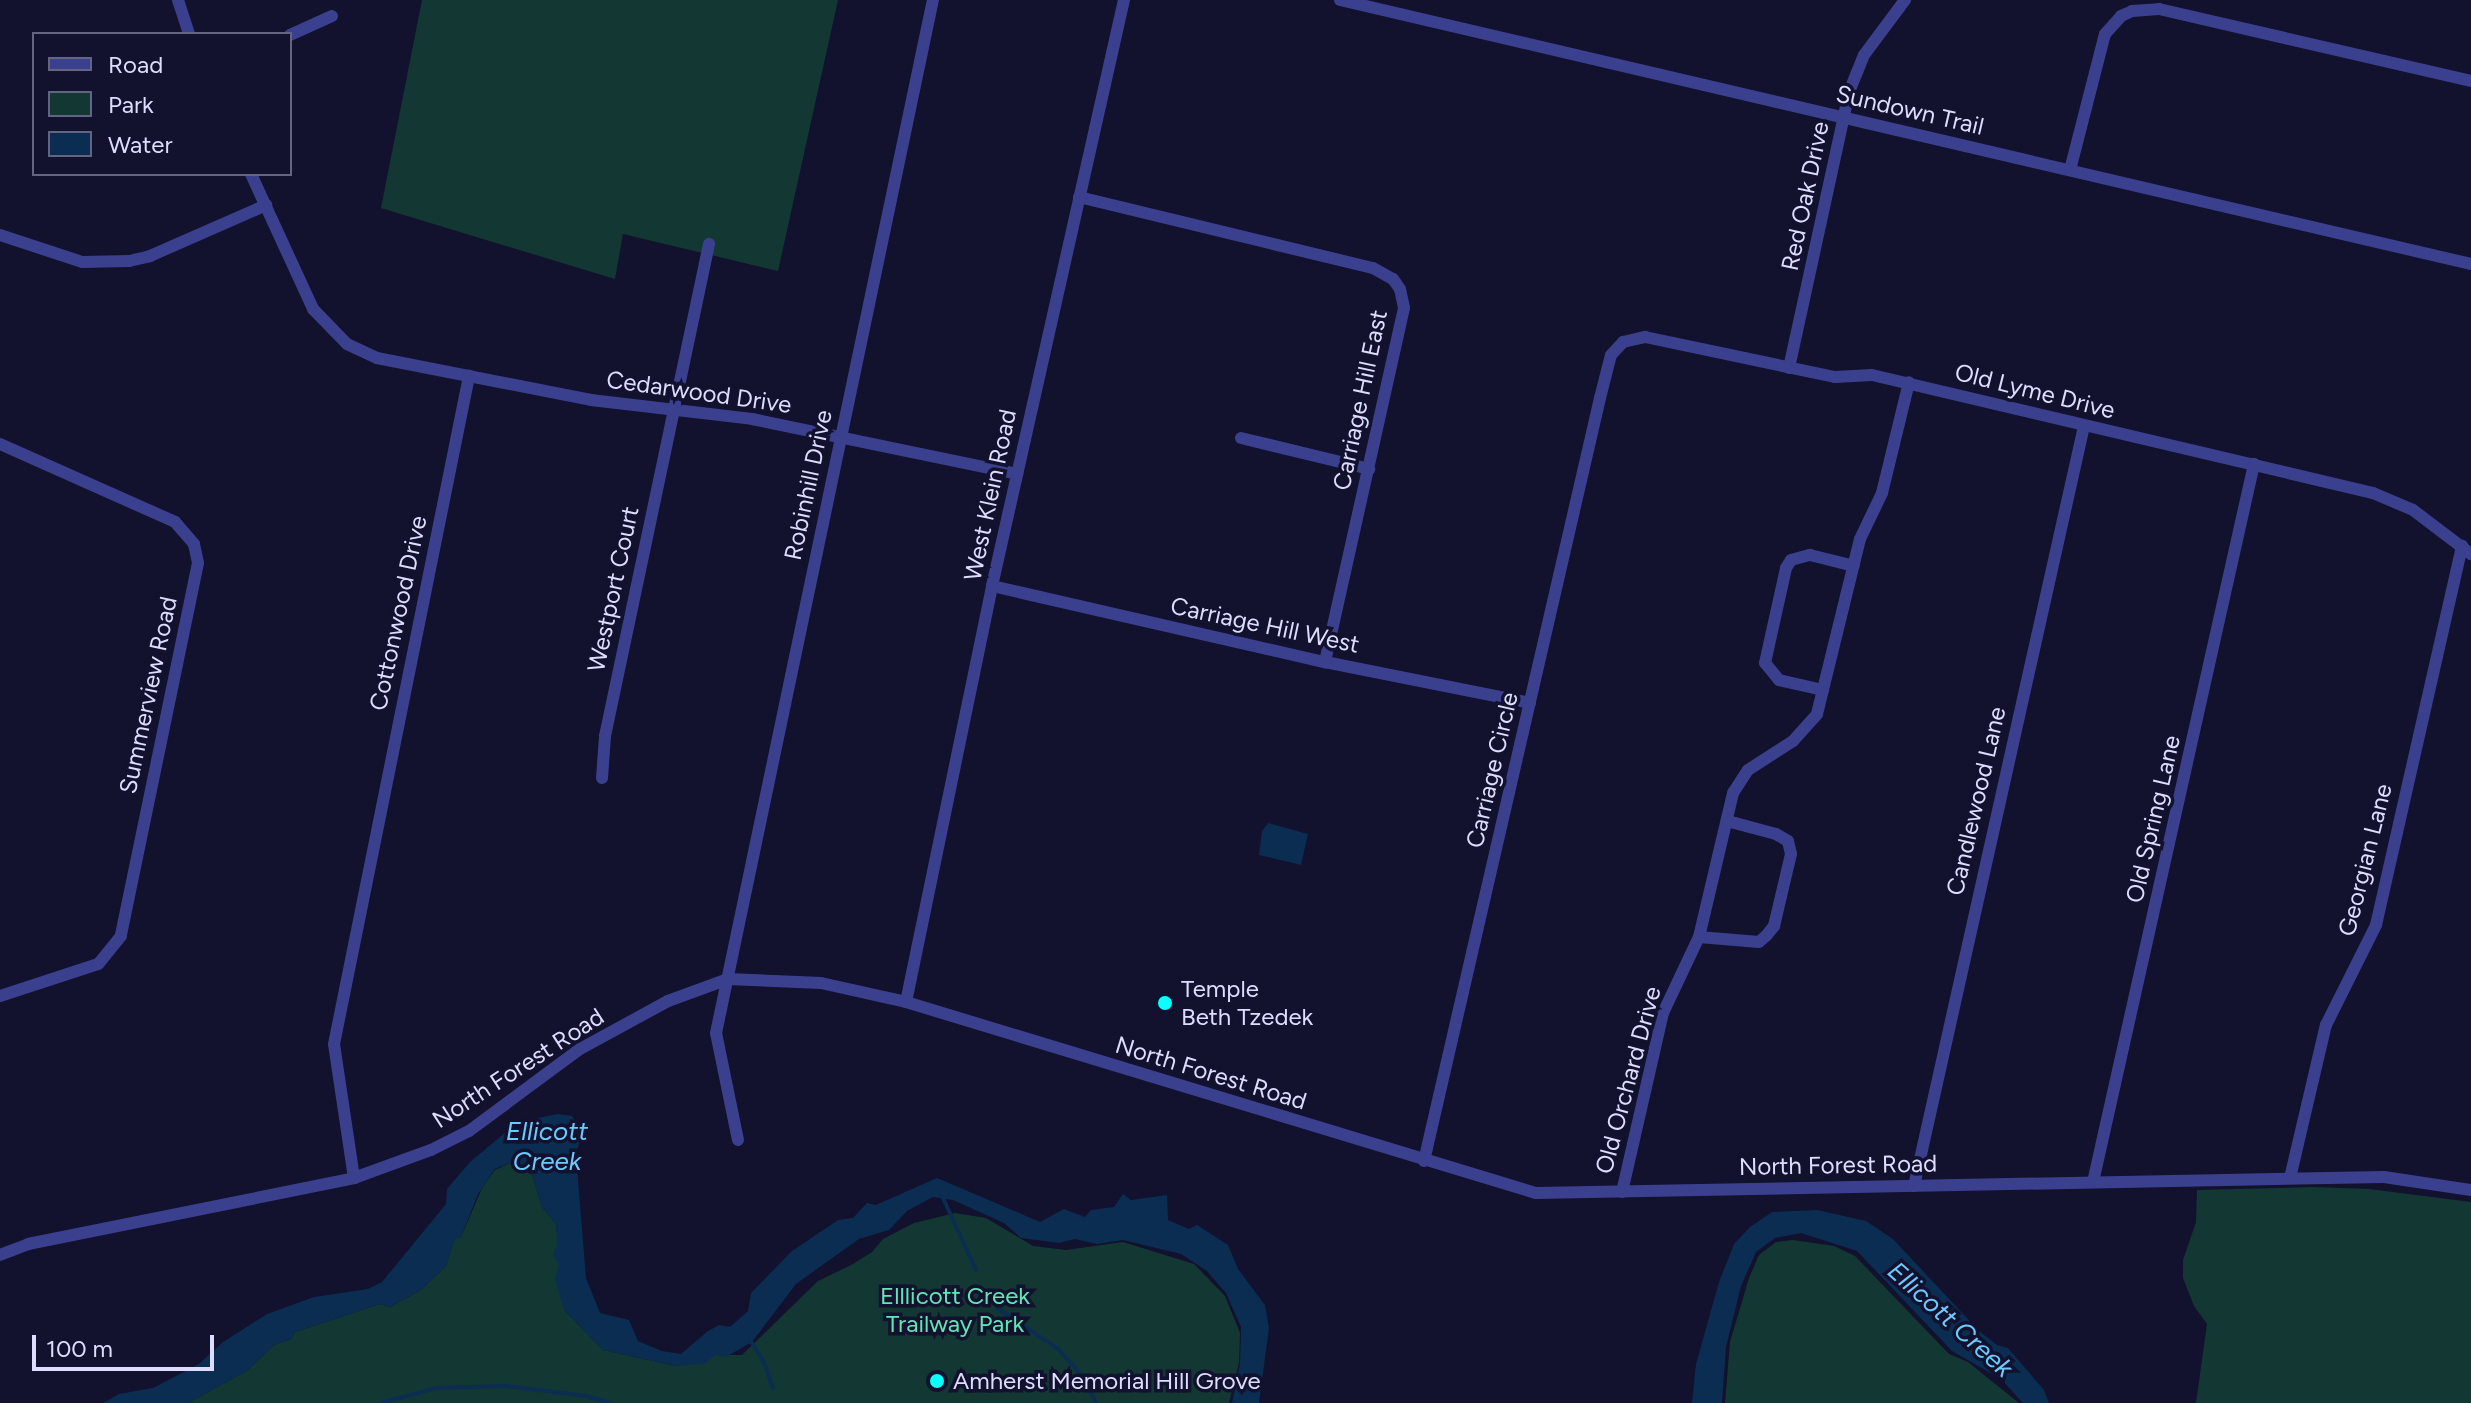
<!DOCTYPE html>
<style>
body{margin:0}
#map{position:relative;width:2471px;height:1403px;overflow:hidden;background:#12112e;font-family:Figtree,sans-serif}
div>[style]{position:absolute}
.green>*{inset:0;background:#133833}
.water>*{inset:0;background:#0b2d52}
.stream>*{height:4px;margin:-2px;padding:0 2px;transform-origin:2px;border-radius:2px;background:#0b2d52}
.minor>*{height:12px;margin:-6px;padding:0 6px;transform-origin:6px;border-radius:6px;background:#3a408e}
.dots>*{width:22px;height:22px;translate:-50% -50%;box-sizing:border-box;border:4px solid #12112e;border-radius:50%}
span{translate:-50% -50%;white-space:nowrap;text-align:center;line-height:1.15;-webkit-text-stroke:7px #12112e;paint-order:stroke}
.street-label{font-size:24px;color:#ddf}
.poi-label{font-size:24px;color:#ddf}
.left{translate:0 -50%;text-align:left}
.park-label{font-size:24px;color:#62e6b6}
.water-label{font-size:26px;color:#6bcbff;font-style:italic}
.legend{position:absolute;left:32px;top:32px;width:260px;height:144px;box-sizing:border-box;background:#12112e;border:2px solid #636382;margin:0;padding:10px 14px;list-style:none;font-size:24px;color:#ddf}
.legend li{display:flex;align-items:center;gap:16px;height:40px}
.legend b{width:40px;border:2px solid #636382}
.scale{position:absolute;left:32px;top:1335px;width:182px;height:36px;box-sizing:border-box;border:4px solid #ddf;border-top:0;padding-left:10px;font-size:24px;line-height:28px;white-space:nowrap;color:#ddf;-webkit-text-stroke:6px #12112e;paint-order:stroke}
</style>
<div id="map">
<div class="green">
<div style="clip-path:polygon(422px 0,838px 0,778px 271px,623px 234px,615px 279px,381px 208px)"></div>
<div style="clip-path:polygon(512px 1162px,532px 1175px,542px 1207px,556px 1224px,564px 1310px,603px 1350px,676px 1366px,715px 1355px,742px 1355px,818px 1281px,853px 1264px,872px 1252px,883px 1239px,914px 1223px,955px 1213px,986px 1218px,1033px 1246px,1066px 1250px,1123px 1242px,1194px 1264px,1225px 1296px,1240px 1333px,1239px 1363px,1229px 1403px,188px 1403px,248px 1370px,274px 1345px,291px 1339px,295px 1332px,380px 1304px,390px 1307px,421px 1290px,446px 1266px,455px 1238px,461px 1237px,482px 1188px,495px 1170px)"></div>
<div style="clip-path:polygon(2313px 1187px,2369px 1189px,2471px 1202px,2471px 1403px,2196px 1403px,2207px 1324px,2194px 1306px,2183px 1278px,2183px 1260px,2196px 1222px,2197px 1190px)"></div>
<div style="clip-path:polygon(1793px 1240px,1834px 1246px,1855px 1256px,1949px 1354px,1968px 1362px,2019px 1403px,1725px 1403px,1730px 1342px,1749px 1278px,1759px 1255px,1776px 1242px)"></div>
</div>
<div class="water">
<div style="clip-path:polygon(1268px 823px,1308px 834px,1301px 865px,1259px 855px,1262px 831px)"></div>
<div style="clip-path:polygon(558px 1114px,572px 1116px,582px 1132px,576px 1156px,586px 1278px,600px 1313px,629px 1320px,638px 1341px,662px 1351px,681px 1354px,708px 1331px,719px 1325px,730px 1327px,748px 1311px,751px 1293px,792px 1251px,838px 1220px,853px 1218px,867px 1203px,876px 1205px,937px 1178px,1040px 1222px,1064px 1209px,1085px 1217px,1091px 1210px,1114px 1207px,1123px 1194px,1131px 1200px,1167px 1195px,1168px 1220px,1189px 1229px,1197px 1225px,1228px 1245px,1238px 1269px,1265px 1305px,1269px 1328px,1259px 1403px,1232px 1403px,1240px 1364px,1241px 1327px,1226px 1293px,1207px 1271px,1181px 1254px,1123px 1240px,1097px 1244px,1075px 1239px,1059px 1243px,1021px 1238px,1004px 1223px,953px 1200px,933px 1197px,907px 1211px,889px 1230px,859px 1239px,796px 1284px,752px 1342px,726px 1357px,715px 1355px,704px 1364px,676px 1366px,603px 1350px,564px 1310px,555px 1279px,559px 1264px,553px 1255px,557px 1244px,556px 1224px,542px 1207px,532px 1175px,512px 1162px,495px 1169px,478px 1194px,461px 1237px,455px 1239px,446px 1266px,421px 1290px,390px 1307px,380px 1304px,295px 1332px,291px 1339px,274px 1345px,248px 1370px,188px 1403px,103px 1403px,119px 1394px,153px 1388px,199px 1364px,223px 1342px,267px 1314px,314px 1297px,368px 1289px,382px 1282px,446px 1204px,447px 1189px,470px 1162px,518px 1122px)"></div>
<div style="clip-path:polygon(1817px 1210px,1866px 1221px,1893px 1239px,1979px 1331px,1997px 1345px,2008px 1348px,2044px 1390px,2049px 1403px,2023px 1403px,2001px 1379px,1952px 1351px,1857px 1251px,1801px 1233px,1775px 1238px,1756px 1252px,1741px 1286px,1726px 1347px,1722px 1403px,1692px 1403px,1696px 1364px,1719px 1282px,1734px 1244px,1750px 1227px,1772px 1212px)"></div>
</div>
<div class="stream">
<div style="left:942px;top:1196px;width:81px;rotate:65.3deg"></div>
<div style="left:992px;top:1296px;width:14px;rotate:65deg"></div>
<div style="left:998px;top:1309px;width:71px;rotate:33.5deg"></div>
<div style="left:1057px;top:1348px;width:38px;rotate:47deg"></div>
<div style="left:1083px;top:1376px;width:30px;rotate:64deg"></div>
<div style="left:750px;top:1340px;width:26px;rotate:58deg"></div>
<div style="left:764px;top:1362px;width:28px;rotate:71deg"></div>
<div style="left:381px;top:1403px;width:57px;rotate:-15.3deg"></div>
<div style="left:436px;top:1388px;width:70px;rotate:-1.6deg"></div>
<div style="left:506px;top:1386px;width:81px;rotate:7.1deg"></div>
<div style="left:586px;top:1396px;width:25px;rotate:16deg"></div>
</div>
<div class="minor">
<div style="left:178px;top:0;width:36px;rotate:72deg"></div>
<div style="left:1340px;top:0;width:1161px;rotate:13.14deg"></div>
<div style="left:290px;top:35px;width:46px;rotate:-24.3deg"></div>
<div style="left:2070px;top:170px;width:140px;rotate:-75.6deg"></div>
<div style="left:2105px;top:34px;width:24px;rotate:-48deg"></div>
<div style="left:2121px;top:16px;width:12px;rotate:-24deg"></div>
<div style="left:2132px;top:11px;width:27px;rotate:-4deg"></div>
<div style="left:2159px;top:9px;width:320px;rotate:13deg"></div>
<div style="left:251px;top:174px;width:149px;rotate:65.3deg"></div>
<div style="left:313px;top:309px;width:49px;rotate:45.8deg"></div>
<div style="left:347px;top:344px;width:33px;rotate:25deg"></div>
<div style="left:377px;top:358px;width:218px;rotate:11.1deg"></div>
<div style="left:591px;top:400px;width:162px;rotate:6.7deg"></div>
<div style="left:752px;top:419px;width:271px;rotate:11.7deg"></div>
<div style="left:1079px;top:197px;width:302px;rotate:13.6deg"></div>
<div style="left:1373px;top:268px;width:23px;rotate:29deg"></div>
<div style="left:1393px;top:279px;width:12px;rotate:55deg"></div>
<div style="left:1400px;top:289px;width:19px;rotate:78deg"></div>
<div style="left:1404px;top:308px;width:363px;rotate:102.6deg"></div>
<div style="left:0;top:235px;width:86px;rotate:18.2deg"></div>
<div style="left:82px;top:262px;width:47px;rotate:-1.2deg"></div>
<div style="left:129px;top:261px;width:22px;rotate:-13deg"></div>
<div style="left:150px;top:256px;width:127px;rotate:-23.7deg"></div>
<div style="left:1789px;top:368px;width:282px;rotate:-77.7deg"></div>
<div style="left:1849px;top:92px;width:40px;rotate:-68deg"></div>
<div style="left:1864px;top:55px;width:69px;rotate:-53.3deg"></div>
<div style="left:1241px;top:438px;width:132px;rotate:13.6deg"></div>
<div style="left:0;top:444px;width:192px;rotate:24deg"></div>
<div style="left:175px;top:522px;width:29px;rotate:49deg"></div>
<div style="left:194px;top:544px;width:19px;rotate:78deg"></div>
<div style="left:198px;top:563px;width:381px;rotate:101.7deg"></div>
<div style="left:121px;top:936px;width:36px;rotate:129deg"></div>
<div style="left:98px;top:964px;width:103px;rotate:161.9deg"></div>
<div style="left:992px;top:586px;width:342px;rotate:12.9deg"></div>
<div style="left:1325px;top:662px;width:209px;rotate:11.3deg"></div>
<div style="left:1823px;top:690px;width:45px;rotate:-167.2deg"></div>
<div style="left:1779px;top:680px;width:22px;rotate:-129deg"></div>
<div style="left:1765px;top:663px;width:97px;rotate:-77.5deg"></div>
<div style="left:1786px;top:568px;width:9px;rotate:-58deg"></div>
<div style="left:1791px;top:560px;width:20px;rotate:-15deg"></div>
<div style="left:1810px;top:555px;width:45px;rotate:14deg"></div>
<div style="left:602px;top:778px;width:42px;rotate:-85.9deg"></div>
<div style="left:605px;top:736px;width:503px;rotate:-78.06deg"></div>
<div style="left:1699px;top:937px;width:60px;rotate:4.8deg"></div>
<div style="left:1759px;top:942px;width:9px;rotate:-41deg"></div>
<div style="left:1766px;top:936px;width:13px;rotate:-51deg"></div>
<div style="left:1774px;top:926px;width:74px;rotate:-76.7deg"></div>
<div style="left:1791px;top:854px;width:13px;rotate:-103deg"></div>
<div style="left:1788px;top:841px;width:14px;rotate:-150deg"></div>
<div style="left:1776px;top:834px;width:51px;rotate:-165.1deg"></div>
<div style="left:906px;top:1002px;width:425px;rotate:-78.3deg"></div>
<div style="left:992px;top:586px;width:601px;rotate:-77.31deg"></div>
<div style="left:738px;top:1140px;width:109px;rotate:-101.6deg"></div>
<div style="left:716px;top:1033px;width:1056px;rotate:-78.14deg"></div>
<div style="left:1424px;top:1161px;width:783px;rotate:-77.01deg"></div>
<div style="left:1600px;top:398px;width:44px;rotate:-75.7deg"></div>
<div style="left:1611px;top:355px;width:18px;rotate:-47deg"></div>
<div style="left:1623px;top:342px;width:23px;rotate:-13deg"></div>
<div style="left:1645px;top:337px;width:194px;rotate:11.9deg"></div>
<div style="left:1835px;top:377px;width:37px;rotate:-3deg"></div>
<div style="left:1872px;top:375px;width:515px;rotate:13.25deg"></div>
<div style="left:2373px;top:493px;width:43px;rotate:23deg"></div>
<div style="left:2413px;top:510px;width:73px;rotate:37.2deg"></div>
<div style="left:354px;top:1178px;width:135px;rotate:-98.5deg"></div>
<div style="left:334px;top:1044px;width:682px;rotate:-78.57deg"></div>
<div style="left:2290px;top:1178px;width:157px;rotate:-76.8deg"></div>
<div style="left:2326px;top:1025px;width:112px;rotate:-63.4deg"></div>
<div style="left:2376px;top:925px;width:389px;rotate:-77.2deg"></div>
<div style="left:2093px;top:1182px;width:736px;rotate:-77.36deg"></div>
<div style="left:1914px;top:1186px;width:779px;rotate:-77.39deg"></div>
<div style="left:1622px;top:1192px;width:184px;rotate:-77.1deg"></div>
<div style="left:1663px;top:1013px;width:84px;rotate:-64.7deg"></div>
<div style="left:1699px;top:937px;width:148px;rotate:-76.7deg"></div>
<div style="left:1733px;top:793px;width:27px;rotate:-57deg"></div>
<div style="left:1748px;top:770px;width:54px;rotate:-32.8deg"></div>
<div style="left:1793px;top:741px;width:36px;rotate:-48deg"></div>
<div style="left:1817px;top:714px;width:180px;rotate:-76.2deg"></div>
<div style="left:1860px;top:539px;width:51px;rotate:-64.4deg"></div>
<div style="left:1882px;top:493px;width:114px;rotate:-76.3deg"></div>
<div style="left:0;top:1255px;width:30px;rotate:-21deg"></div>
<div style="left:28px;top:1244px;width:333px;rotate:-11.4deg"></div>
<div style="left:354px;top:1178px;width:82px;rotate:-20deg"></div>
<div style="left:431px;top:1150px;width:42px;rotate:-26.6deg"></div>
<div style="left:469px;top:1131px;width:138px;rotate:-36.5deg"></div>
<div style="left:580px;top:1049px;width:100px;rotate:-28.6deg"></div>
<div style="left:668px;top:1001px;width:64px;rotate:-20.1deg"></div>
<div style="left:728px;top:979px;width:93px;rotate:2.5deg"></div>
<div style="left:821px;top:983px;width:87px;rotate:12.6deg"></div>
<div style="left:906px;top:1002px;width:658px;rotate:16.87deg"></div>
<div style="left:1536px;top:1193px;width:848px;rotate:-1.08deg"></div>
<div style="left:2384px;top:1177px;width:88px;rotate:8.5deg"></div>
</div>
<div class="dots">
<div style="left:1165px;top:1003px;background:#09fffc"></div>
<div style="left:937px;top:1381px;background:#09fffc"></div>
</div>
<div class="street-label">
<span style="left:1910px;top:110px;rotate:13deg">Sundown Trail</span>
<span style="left:1805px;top:196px;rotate:-78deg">Red Oak Drive</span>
<span style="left:2035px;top:391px;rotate:14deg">Old Lyme Drive</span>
<span style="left:699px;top:392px;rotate:8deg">Cedarwood Drive</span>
<span style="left:1360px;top:400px;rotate:-78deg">Carriage Hill East</span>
<span style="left:808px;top:485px;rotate:-78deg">Robinhill Drive</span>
<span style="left:990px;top:495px;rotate:-78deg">West Klein Road</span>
<span style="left:613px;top:589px;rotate:-78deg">Westport Court</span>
<span style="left:398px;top:613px;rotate:-78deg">Cottonwood Drive</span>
<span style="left:1265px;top:625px;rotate:12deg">Carriage Hill West</span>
<span style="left:148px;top:695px;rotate:-78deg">Summerview Road</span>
<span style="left:1492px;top:770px;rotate:-77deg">Carriage Circle</span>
<span style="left:1976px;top:801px;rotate:-77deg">Candlewood Lane</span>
<span style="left:2153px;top:819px;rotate:-77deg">Old Spring Lane</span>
<span style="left:2365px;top:860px;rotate:-76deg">Georgian Lane</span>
<span style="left:518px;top:1068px;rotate:-33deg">North Forest Road</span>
<span style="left:1211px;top:1073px;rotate:17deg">North Forest Road</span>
<span style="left:1628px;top:1080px;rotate:-75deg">Old Orchard Drive</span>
<span style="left:1838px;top:1165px;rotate:-1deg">North Forest Road</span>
</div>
<div class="poi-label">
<span class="left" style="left:1181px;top:1003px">Temple<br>Beth Tzedek</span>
<span class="left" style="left:953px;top:1381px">Amherst Memorial Hill Grove</span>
</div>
<div class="park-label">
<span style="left:955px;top:1310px">Elllicott Creek<br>Trailway Park</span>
</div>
<div class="water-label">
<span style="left:547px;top:1147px">Ellicott<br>Creek</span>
<span style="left:1950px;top:1320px;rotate:42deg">Ellicott Creek</span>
</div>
<ul class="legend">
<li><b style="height:10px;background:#3a408e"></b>Road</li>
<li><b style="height:22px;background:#133833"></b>Park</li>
<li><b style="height:22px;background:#0b2d52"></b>Water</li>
</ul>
<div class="scale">100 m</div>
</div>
